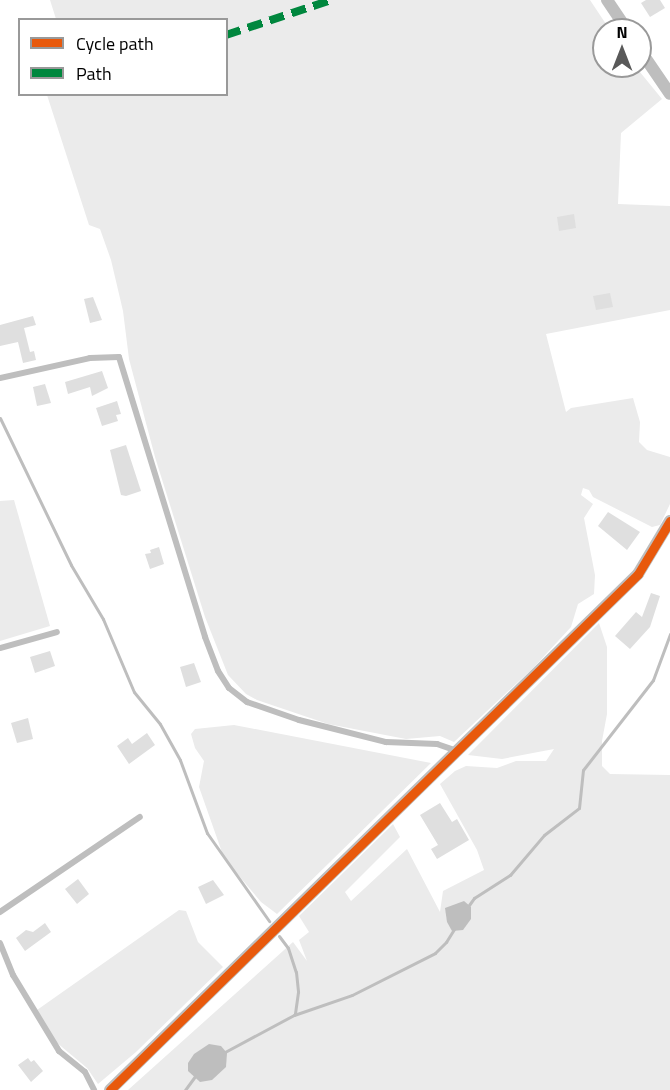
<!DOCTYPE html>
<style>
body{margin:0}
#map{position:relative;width:670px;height:1090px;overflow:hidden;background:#fff;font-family:"Titillium Web",sans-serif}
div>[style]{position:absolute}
.green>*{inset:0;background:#ebebeb}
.water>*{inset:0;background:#bebebe}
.stream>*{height:3px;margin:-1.5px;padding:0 1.5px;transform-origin:1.5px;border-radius:1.5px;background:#bebebe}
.building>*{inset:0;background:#dfdfdf}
.service>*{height:6px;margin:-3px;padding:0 3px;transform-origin:3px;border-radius:3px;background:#bebebe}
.minor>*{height:12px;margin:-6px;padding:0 6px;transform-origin:6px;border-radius:6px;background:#bebebe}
.quiet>*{height:8px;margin-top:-4px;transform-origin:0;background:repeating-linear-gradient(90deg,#00873e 0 15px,transparent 0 23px)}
.cycleway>*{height:9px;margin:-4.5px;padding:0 4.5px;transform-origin:4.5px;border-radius:4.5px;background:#e8590c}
span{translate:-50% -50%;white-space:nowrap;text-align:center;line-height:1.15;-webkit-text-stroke:6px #fff;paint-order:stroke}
.legend{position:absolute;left:18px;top:18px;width:210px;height:78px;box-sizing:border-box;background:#fff;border:2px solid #999;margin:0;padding:8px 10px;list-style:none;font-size:18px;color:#000}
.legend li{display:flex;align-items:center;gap:12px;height:30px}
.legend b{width:30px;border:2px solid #999}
.north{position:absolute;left:592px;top:18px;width:60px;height:60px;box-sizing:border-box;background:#fff;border:2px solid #999;border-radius:50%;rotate:0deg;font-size:16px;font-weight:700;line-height:24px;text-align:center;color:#000}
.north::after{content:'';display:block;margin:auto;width:21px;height:27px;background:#595959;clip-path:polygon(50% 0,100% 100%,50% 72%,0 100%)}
</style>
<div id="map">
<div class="green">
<div style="clip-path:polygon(50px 0,590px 0,610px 30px,604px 30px,604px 66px,635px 66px,662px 99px,621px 133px,618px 204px,670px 206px,670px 310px,546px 334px,566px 412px,571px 408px,633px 398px,640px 422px,639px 442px,647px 450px,670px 457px,670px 504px,660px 525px,652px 527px,593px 497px,589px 490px,583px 488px,581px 495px,593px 504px,584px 518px,595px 575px,594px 594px,578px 604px,571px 627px,534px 667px,454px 742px,440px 736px,406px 739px,328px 724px,257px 700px,246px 694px,228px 675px,205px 617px,155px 457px,129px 359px,123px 311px,111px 260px,100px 229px,89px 225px,47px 95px,226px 94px,226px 20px,56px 19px)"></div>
<div style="clip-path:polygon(14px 500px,50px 626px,0 641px,0 501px)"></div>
<div style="clip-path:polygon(599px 623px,607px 647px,607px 714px,602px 741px,602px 766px,610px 774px,670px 775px,670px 1090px,128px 1090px,293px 942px,307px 961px,299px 940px,309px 932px,299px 916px,393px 824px,400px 837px,345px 892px,351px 901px,407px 849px,440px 912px,443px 891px,484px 870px,477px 850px,440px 784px,455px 771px,466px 766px,497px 768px,516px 761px,546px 761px,554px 749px,502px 759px,468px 755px)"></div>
<div style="clip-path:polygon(234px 725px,431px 763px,277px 914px,261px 902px,224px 858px,199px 787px,204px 761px,195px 748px,191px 734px,195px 729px)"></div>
<div style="clip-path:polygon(179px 910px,186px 911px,198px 942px,223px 967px,136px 1052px,98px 1084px,87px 1068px,56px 1042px,37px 1010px)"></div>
</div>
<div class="water">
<div style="clip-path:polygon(464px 901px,471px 907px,471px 919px,463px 930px,452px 931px,447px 922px,445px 908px)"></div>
<div style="clip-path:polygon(209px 1044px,221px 1046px,227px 1053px,226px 1067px,212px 1080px,200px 1082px,188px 1071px,188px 1063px,194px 1054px)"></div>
</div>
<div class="stream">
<div style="left:0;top:418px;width:163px;rotate:64.2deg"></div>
<div style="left:71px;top:565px;width:63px;rotate:59.3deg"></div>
<div style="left:103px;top:619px;width:79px;rotate:67deg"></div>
<div style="left:134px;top:692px;width:41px;rotate:50.9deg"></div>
<div style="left:160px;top:724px;width:41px;rotate:60.9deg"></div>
<div style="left:180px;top:760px;width:78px;rotate:69.7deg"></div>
<div style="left:207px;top:833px;width:108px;rotate:54.8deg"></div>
<div style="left:469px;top:905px;width:9px;rotate:-54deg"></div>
<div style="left:474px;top:898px;width:43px;rotate:-32.6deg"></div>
<div style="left:510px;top:875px;width:52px;rotate:-49.6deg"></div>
<div style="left:544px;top:835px;width:44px;rotate:-37.6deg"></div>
<div style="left:579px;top:808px;width:38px;rotate:-84deg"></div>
<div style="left:583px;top:770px;width:114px;rotate:-52.1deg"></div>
<div style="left:653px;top:680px;width:49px;rotate:-69.7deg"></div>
<div style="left:279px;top:936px;width:15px;rotate:53deg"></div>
<div style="left:288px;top:948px;width:25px;rotate:72deg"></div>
<div style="left:296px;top:972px;width:20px;rotate:84deg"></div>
<div style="left:298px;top:992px;width:22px;rotate:98deg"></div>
<div style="left:223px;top:1053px;width:81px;rotate:-28.2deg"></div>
<div style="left:294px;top:1015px;width:61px;rotate:-19deg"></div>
<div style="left:352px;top:995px;width:93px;rotate:-26.8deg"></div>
<div style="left:435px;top:953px;width:16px;rotate:-45deg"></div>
<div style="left:446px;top:942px;width:15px;rotate:-58deg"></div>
<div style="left:185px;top:1090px;width:17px;rotate:-54deg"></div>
</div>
<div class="building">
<div style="clip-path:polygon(646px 0,660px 0,665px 8px,650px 17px,641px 3px)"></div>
<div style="clip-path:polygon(574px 214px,576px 228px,559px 231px,557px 217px)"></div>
<div style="clip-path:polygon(610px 293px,613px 307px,596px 310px,593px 296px)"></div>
<div style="clip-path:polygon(93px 297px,102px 320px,90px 323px,84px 299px)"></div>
<div style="clip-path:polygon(33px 316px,36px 325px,24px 328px,30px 352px,34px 351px,36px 360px,23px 363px,18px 342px,0 346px,0 325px)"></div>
<div style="clip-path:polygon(102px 371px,108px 388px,92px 396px,90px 387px,68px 394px,65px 382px)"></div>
<div style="clip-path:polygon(45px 384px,51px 403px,37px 406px,33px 387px)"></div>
<div style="clip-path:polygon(117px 401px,121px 414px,116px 415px,118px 421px,102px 426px,96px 408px)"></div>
<div style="clip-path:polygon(126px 445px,141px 491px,126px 496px,121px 495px,110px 450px)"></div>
<div style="clip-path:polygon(608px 512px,640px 532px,627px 550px,598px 526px)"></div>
<div style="clip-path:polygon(159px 547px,164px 564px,150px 569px,145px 554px,151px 553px,150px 550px)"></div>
<div style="clip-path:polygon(651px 593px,660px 596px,650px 627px,630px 649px,615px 636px,636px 612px,642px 617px)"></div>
<div style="clip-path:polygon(50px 651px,55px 666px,35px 673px,30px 657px)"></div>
<div style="clip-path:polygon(194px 663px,201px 682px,186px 687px,180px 667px)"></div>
<div style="clip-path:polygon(28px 718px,33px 739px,17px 743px,11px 723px)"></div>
<div style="clip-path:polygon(147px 733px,155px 745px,129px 764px,117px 746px,128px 738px,132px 744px)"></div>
<div style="clip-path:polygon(440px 803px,452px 822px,457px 819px,469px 840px,437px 859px,431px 849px,438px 845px,420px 815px)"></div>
<div style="clip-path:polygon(78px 879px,89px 894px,77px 904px,65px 889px)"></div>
<div style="clip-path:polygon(213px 880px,224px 895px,206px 904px,198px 887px)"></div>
<div style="clip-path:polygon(45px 923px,51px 932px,25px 951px,16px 938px,26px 930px,33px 932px)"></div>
<div style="clip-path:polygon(28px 1058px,31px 1062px,34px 1060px,43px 1071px,31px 1082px,18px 1065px)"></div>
</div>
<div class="service">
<div style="left:0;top:378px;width:92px;rotate:-12.5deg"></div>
<div style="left:90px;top:358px;width:29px;rotate:-2deg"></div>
<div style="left:119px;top:357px;width:293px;rotate:72.9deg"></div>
<div style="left:205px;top:637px;width:36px;rotate:69deg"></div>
<div style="left:218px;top:671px;width:20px;rotate:57deg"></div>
<div style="left:229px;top:688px;width:23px;rotate:38deg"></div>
<div style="left:247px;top:702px;width:55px;rotate:19.1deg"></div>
<div style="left:299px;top:720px;width:90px;rotate:14.2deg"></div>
<div style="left:386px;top:742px;width:51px;rotate:2.2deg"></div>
<div style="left:437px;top:744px;width:21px;rotate:19deg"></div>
<div style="left:0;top:648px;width:59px;rotate:-15.7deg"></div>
<div style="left:0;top:912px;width:169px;rotate:-34.2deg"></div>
<div style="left:0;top:943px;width:35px;rotate:68deg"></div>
<div style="left:13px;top:975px;width:89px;rotate:58.8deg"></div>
<div style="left:59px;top:1051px;width:33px;rotate:39deg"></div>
<div style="left:85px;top:1072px;width:20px;rotate:63deg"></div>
</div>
<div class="minor">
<div style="left:607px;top:0;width:36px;rotate:56deg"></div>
<div style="left:640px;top:50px;width:53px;rotate:55.7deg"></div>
<div style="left:110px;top:1090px;width:738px;rotate:-44.34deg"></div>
<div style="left:638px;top:574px;width:62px;rotate:-58.9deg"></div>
</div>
<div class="quiet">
<div style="left:226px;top:35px;width:111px;rotate:-18.4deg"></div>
</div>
<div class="cycleway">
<div style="left:110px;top:1090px;width:738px;rotate:-44.34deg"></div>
<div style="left:638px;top:574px;width:62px;rotate:-58.9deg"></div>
</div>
<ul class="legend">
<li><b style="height:8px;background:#e8590c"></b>Cycle path</li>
<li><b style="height:8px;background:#00873e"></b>Path</li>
</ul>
<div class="north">N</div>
</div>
